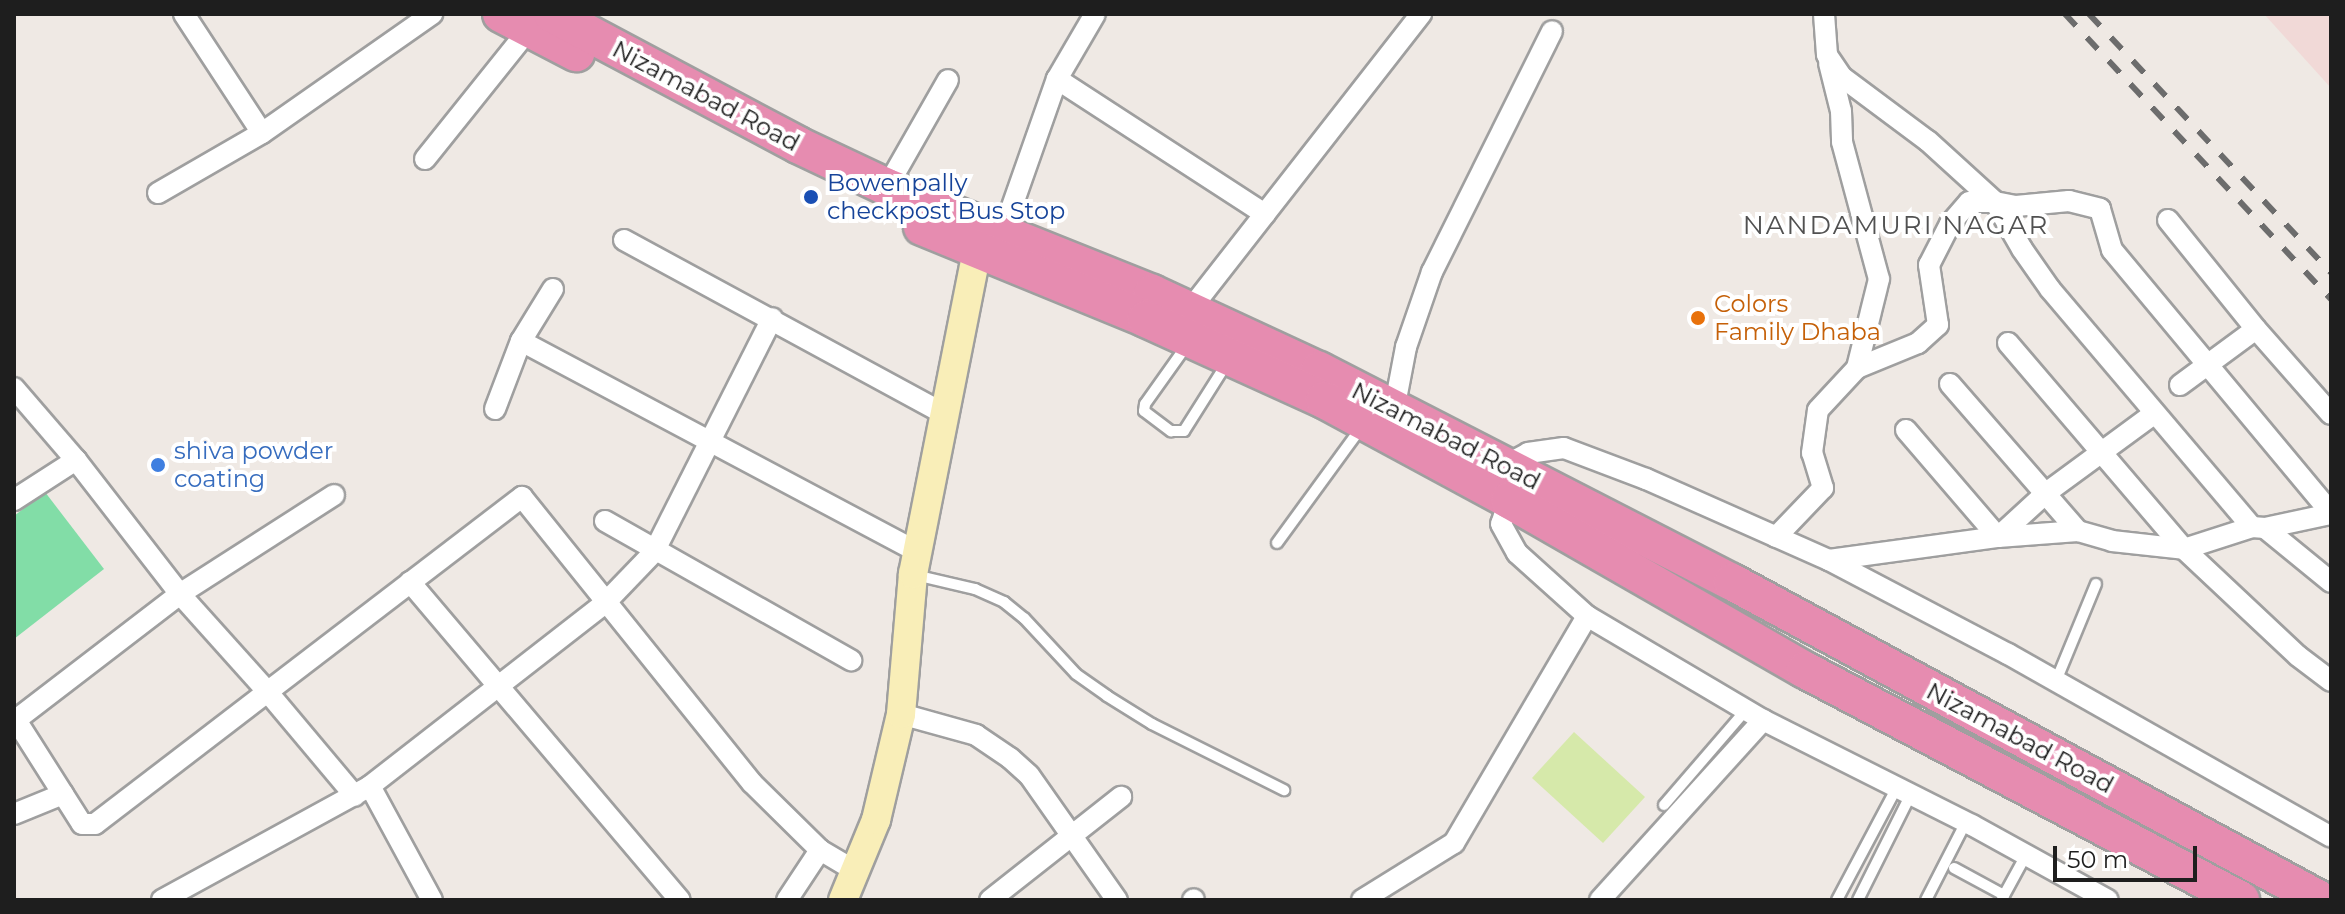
<!DOCTYPE html>
<style>
body{margin:0}
#map{position:relative;width:2345px;height:914px;overflow:hidden;background:#efe9e4;font-family:Montserrat,sans-serif}
div>[style]{position:absolute}
.military>*{inset:0;background:#f1d9d7}
.grass>*{inset:0;background:#d6e9aa}
.pitch>*{inset:0;background:#82dda7}
.roads{filter:drop-shadow(2px 0 #9f9f9f) drop-shadow(-2px 0 #9f9f9f) drop-shadow(0 2px #9f9f9f) drop-shadow(0 -2px #9f9f9f)}
.lane>*{height:10px;margin:-5px;padding:0 5px;transform-origin:5px;border-radius:5px;background:#fff}
.street>*{height:20px;margin:-10px;padding:0 10px;transform-origin:10px;border-radius:10px;background:#fff}
.secondary>*{height:28px;margin:-14px;padding:0 14px;transform-origin:14px;border-radius:14px;background:#f9eeb8}
.highway>*{height:36px;margin:-18px;padding:0 18px;transform-origin:18px;border-radius:18px;background:#e68cb0}
.rail>*{height:6px;margin-top:-3px;transform-origin:0;background:repeating-linear-gradient(90deg,#6c6c6c 0 16px,transparent 0 32px)}
.dots>*{width:22px;height:22px;translate:-50% -50%;box-sizing:border-box;border:4px solid #fff;border-radius:50%}
span{translate:-50% -50%;white-space:nowrap;text-align:center;line-height:1.15;-webkit-text-stroke:8px #fff;paint-order:stroke}
.street-label{font-size:24px;color:#1e1e1e}
.transit-label{font-size:24px;color:#164399}
.left{translate:0 -50%;text-align:left}
.food-label{font-size:24px;color:#c56008}
.shop-label{font-size:24px;color:#366cbe}
.neighbourhood-label{font-size:26px;color:#515151;letter-spacing:2px}
.frame{position:absolute;inset:0;border:16px solid #1e1e1e;pointer-events:none}
.scale{position:absolute;left:2053px;top:846px;width:144px;height:36px;box-sizing:border-box;border:4px solid #1e1e1e;border-top:0;padding-left:10px;font-size:24px;line-height:28px;white-space:nowrap;color:#1e1e1e;-webkit-text-stroke:6px #fff;paint-order:stroke}
</style>
<div id="map">
<div class="military">
<div style="clip-path:polygon(2264px 14px,2331px 14px,2331px 88px)"></div>
</div>
<div class="grass">
<div style="clip-path:polygon(1574px 732px,1645px 797px,1603px 843px,1532px 778px)"></div>
</div>
<div class="pitch">
<div style="clip-path:polygon(45px 492px,104px 569px,14px 639px,14px 516px)"></div>
</div>
<div class="roads">
<div class="lane">
<div style="left:1187px;top:345px;width:72px;rotate:125.4deg"></div>
<div style="left:1145px;top:404px;width:7px;rotate:98deg"></div>
<div style="left:1144px;top:411px;width:34px;rotate:37deg"></div>
<div style="left:1171px;top:431px;width:13px"></div>
<div style="left:1184px;top:431px;width:80px;rotate:-57.7deg"></div>
<div style="left:1277px;top:543px;width:142px;rotate:-53.9deg"></div>
<div style="left:915px;top:575px;width:62px;rotate:13.1deg"></div>
<div style="left:975px;top:589px;width:32px;rotate:24deg"></div>
<div style="left:1004px;top:602px;width:26px;rotate:39deg"></div>
<div style="left:1024px;top:618px;width:76px;rotate:47.1deg"></div>
<div style="left:1076px;top:674px;width:38px;rotate:35deg"></div>
<div style="left:1107px;top:696px;width:53px;rotate:31.9deg"></div>
<div style="left:1152px;top:724px;width:148px;rotate:26.6deg"></div>
<div style="left:2056px;top:681px;width:105px;rotate:-67.6deg"></div>
<div style="left:1664px;top:805px;width:125px;rotate:-49.2deg"></div>
<div style="left:1954px;top:868px;width:57px;rotate:28.4deg"></div>
<div style="left:2002px;top:899px;width:50px;rotate:-61.4deg"></div>
<div style="left:1837px;top:900px;width:128px;rotate:-62deg"></div>
<div style="left:1858px;top:900px;width:119px;rotate:-63.4deg"></div>
<div style="left:1926px;top:900px;width:88px;rotate:-62.9deg"></div>
</div>
<div class="street">
<div style="left:184px;top:14px;width:142px;rotate:56.8deg"></div>
<div style="left:1824px;top:14px;width:41px;rotate:85.8deg"></div>
<div style="left:1827px;top:55px;width:27px;rotate:56deg"></div>
<div style="left:1842px;top:77px;width:107px;rotate:36.7deg"></div>
<div style="left:1928px;top:141px;width:91px;rotate:42.3deg"></div>
<div style="left:1995px;top:202px;width:21px;rotate:11deg"></div>
<div style="left:2016px;top:206px;width:53px;rotate:-5.4deg"></div>
<div style="left:2069px;top:201px;width:32px;rotate:14deg"></div>
<div style="left:2100px;top:209px;width:43px;rotate:73.7deg"></div>
<div style="left:2112px;top:250px;width:342px;rotate:50.2deg"></div>
<div style="left:1829px;top:63px;width:49px;rotate:76deg"></div>
<div style="left:1841px;top:111px;width:31px;rotate:88deg"></div>
<div style="left:1842px;top:142px;width:142px;rotate:74.9deg"></div>
<div style="left:1879px;top:279px;width:92px;rotate:103.9deg"></div>
<div style="left:1057px;top:79px;width:248px;rotate:33deg"></div>
<div style="left:425px;top:159px;width:166px;rotate:-51.3deg"></div>
<div style="left:887px;top:187px;width:123px;rotate:-60.3deg"></div>
<div style="left:158px;top:193px;width:120px;rotate:-30deg"></div>
<div style="left:262px;top:133px;width:208px;rotate:-35deg"></div>
<div style="left:2168px;top:220px;width:140px;rotate:51.1deg"></div>
<div style="left:2256px;top:329px;width:113px;rotate:48.6deg"></div>
<div style="left:1002px;top:235px;width:165px;rotate:-70.6deg"></div>
<div style="left:1057px;top:79px;width:75px;rotate:-59.7deg"></div>
<div style="left:624px;top:240px;width:365px;rotate:28.5deg"></div>
<div style="left:1189px;top:311px;width:377px;rotate:-52deg"></div>
<div style="left:521px;top:341px;width:450px;rotate:28deg"></div>
<div style="left:2008px;top:343px;width:271px;rotate:49.5deg"></div>
<div style="left:2184px;top:549px;width:156px;rotate:43.2deg"></div>
<div style="left:2298px;top:656px;width:41px;rotate:37.1deg"></div>
<div style="left:1950px;top:384px;width:195px;rotate:49deg"></div>
<div style="left:2180px;top:385px;width:94px;rotate:-36.4deg"></div>
<div style="left:14px;top:388px;width:95px;rotate:49.3deg"></div>
<div style="left:495px;top:409px;width:73px;rotate:-69.1deg"></div>
<div style="left:521px;top:341px;width:61px;rotate:-58.4deg"></div>
<div style="left:1394px;top:410px;width:64px;rotate:-79.2deg"></div>
<div style="left:1406px;top:347px;width:79px;rotate:-70.9deg"></div>
<div style="left:1432px;top:272px;width:269px;rotate:-63.5deg"></div>
<div style="left:1906px;top:430px;width:141px;rotate:49.3deg"></div>
<div style="left:1998px;top:537px;width:65px;rotate:-42.5deg"></div>
<div style="left:2046px;top:493px;width:135px;rotate:-36.3deg"></div>
<div style="left:1504px;top:466px;width:27px;rotate:-28deg"></div>
<div style="left:1528px;top:453px;width:36px;rotate:-8deg"></div>
<div style="left:1564px;top:448px;width:88px;rotate:20.7deg"></div>
<div style="left:1646px;top:479px;width:200px;rotate:23.9deg"></div>
<div style="left:1829px;top:560px;width:202px;rotate:27.7deg"></div>
<div style="left:2008px;top:654px;width:371px;rotate:29.5deg"></div>
<div style="left:334px;top:495px;width:183px;rotate:147.3deg"></div>
<div style="left:180px;top:594px;width:207px;rotate:142.5deg"></div>
<div style="left:16px;top:720px;width:123px;rotate:57.6deg"></div>
<div style="left:82px;top:824px;width:13px"></div>
<div style="left:95px;top:824px;width:538px;rotate:-37.45deg"></div>
<div style="left:522px;top:497px;width:367px;rotate:51.2deg"></div>
<div style="left:752px;top:783px;width:95px;rotate:44.6deg"></div>
<div style="left:820px;top:850px;width:43px;rotate:30.7deg"></div>
<div style="left:14px;top:500px;width:74px;rotate:-32.8deg"></div>
<div style="left:76px;top:460px;width:170px;rotate:52.2deg"></div>
<div style="left:180px;top:594px;width:129px;rotate:48.1deg"></div>
<div style="left:266px;top:690px;width:138px;rotate:50deg"></div>
<div style="left:1509px;top:500px;width:25px;rotate:108deg"></div>
<div style="left:1501px;top:524px;width:33px;rotate:61deg"></div>
<div style="left:1517px;top:553px;width:94px;rotate:42deg"></div>
<div style="left:1587px;top:616px;width:204px;rotate:30.6deg"></div>
<div style="left:1763px;top:720px;width:234px;rotate:26.7deg"></div>
<div style="left:1972px;top:825px;width:155px;rotate:28.9deg"></div>
<div style="left:605px;top:521px;width:283px;rotate:29.5deg"></div>
<div style="left:2265px;top:528px;width:85px;rotate:39.3deg"></div>
<div style="left:1776px;top:537px;width:68px;rotate:-46.2deg"></div>
<div style="left:1823px;top:488px;width:37px;rotate:-107deg"></div>
<div style="left:1812px;top:453px;width:43px;rotate:-82.1deg"></div>
<div style="left:1818px;top:410px;width:57px;rotate:-47.1deg"></div>
<div style="left:1857px;top:368px;width:66px;rotate:-22.3deg"></div>
<div style="left:1918px;top:343px;width:27px;rotate:-42deg"></div>
<div style="left:1938px;top:325px;width:61px;rotate:-98.5deg"></div>
<div style="left:1929px;top:265px;width:46px;rotate:-62.9deg"></div>
<div style="left:1950px;top:224px;width:29px;rotate:-49deg"></div>
<div style="left:1969px;top:202px;width:26px"></div>
<div style="left:1995px;top:202px;width:54px;rotate:60.1deg"></div>
<div style="left:2022px;top:249px;width:49px;rotate:55deg"></div>
<div style="left:2050px;top:289px;width:312px;rotate:49.7deg"></div>
<div style="left:1829px;top:560px;width:171px;rotate:-7.8deg"></div>
<div style="left:1998px;top:537px;width:80px;rotate:-4.3deg"></div>
<div style="left:2078px;top:531px;width:35px;rotate:16deg"></div>
<div style="left:2112px;top:541px;width:72px;rotate:6.3deg"></div>
<div style="left:2184px;top:549px;width:71px;rotate:-17.9deg"></div>
<div style="left:2252px;top:527px;width:13px;rotate:4deg"></div>
<div style="left:2265px;top:528px;width:67px;rotate:-12deg"></div>
<div style="left:410px;top:582px;width:417px;rotate:49.7deg"></div>
<div style="left:901px;top:714px;width:78px;rotate:15.6deg"></div>
<div style="left:976px;top:735px;width:41px;rotate:34.1deg"></div>
<div style="left:1010px;top:758px;width:25px;rotate:42deg"></div>
<div style="left:1029px;top:775px;width:153px;rotate:54.9deg"></div>
<div style="left:370px;top:786px;width:130px;rotate:61.5deg"></div>
<div style="left:14px;top:814px;width:53px;rotate:-22.2deg"></div>
<div style="left:162px;top:900px;width:237px;rotate:-28.7deg"></div>
<div style="left:370px;top:786px;width:298px;rotate:-37.9deg"></div>
<div style="left:605px;top:603px;width:71px;rotate:-46.1deg"></div>
<div style="left:654px;top:552px;width:262px;rotate:-63.2deg"></div>
<div style="left:787px;top:900px;width:60px;rotate:-56.6deg"></div>
<div style="left:990px;top:900px;width:167px;rotate:-38.2deg"></div>
<div style="left:1193px;top:900px;width:1px;rotate:-45deg"></div>
<div style="left:1362px;top:900px;width:108px;rotate:-31.8deg"></div>
<div style="left:1454px;top:843px;width:263px;rotate:-59.6deg"></div>
<div style="left:1600px;top:900px;width:243px;rotate:-47.8deg"></div>
</div>
<div class="secondary">
<div style="left:843px;top:900px;width:87px;rotate:-67.6deg"></div>
<div style="left:876px;top:820px;width:109px;rotate:-76.7deg"></div>
<div style="left:901px;top:714px;width:141px;rotate:-85.1deg"></div>
<div style="left:913px;top:574px;width:328px;rotate:-78.8deg"></div>
</div>
<div class="highway">
<div style="left:501px;top:14px;width:85px;rotate:27.5deg"></div>
<div style="left:552px;top:14px;width:279px;rotate:28deg"></div>
<div style="left:798px;top:145px;width:98px;rotate:25.3deg"></div>
<div style="left:887px;top:187px;width:285px;rotate:21.8deg"></div>
<div style="left:1152px;top:293px;width:184px;rotate:24.8deg"></div>
<div style="left:1319px;top:370px;width:464px;rotate:27.2deg"></div>
<div style="left:1732px;top:582px;width:669px;rotate:28.36deg"></div>
<div style="left:922px;top:227px;width:242px;rotate:22.3deg"></div>
<div style="left:1146px;top:319px;width:196px;rotate:24.5deg"></div>
<div style="left:1324px;top:400px;width:210px;rotate:28.4deg"></div>
<div style="left:1509px;top:500px;width:341px;rotate:29.9deg"></div>
<div style="left:1805px;top:670px;width:493px;rotate:27.8deg"></div>
</div>
</div>
<div class="rail">
<div style="left:2065px;top:14px;width:390px;rotate:47deg"></div>
<div style="left:2089px;top:14px;width:354px;rotate:46.9deg"></div>
</div>
<div class="dots">
<div style="left:811px;top:197px;background:#1a4fb4"></div>
<div style="left:1698px;top:318px;background:#e8710a"></div>
<div style="left:158px;top:465px;background:#3f7fe0"></div>
</div>
<div class="street-label">
<span style="left:706px;top:96px;rotate:28deg">Nizamabad Road</span>
<span style="left:1446px;top:436px;rotate:27deg">Nizamabad Road</span>
<span style="left:2020px;top:738px;rotate:28deg">Nizamabad Road</span>
</div>
<div class="transit-label">
<span class="left" style="left:827px;top:197px">Bowenpally<br>checkpost Bus Stop</span>
</div>
<div class="food-label">
<span class="left" style="left:1714px;top:318px">Colors<br>Family Dhaba</span>
</div>
<div class="shop-label">
<span class="left" style="left:174px;top:465px">shiva powder<br>coating</span>
</div>
<div class="neighbourhood-label">
<span style="left:1896px;top:226px">NANDAMURI NAGAR</span>
</div>
<div class="frame"></div>
<div class="scale">50 m</div>
</div>
